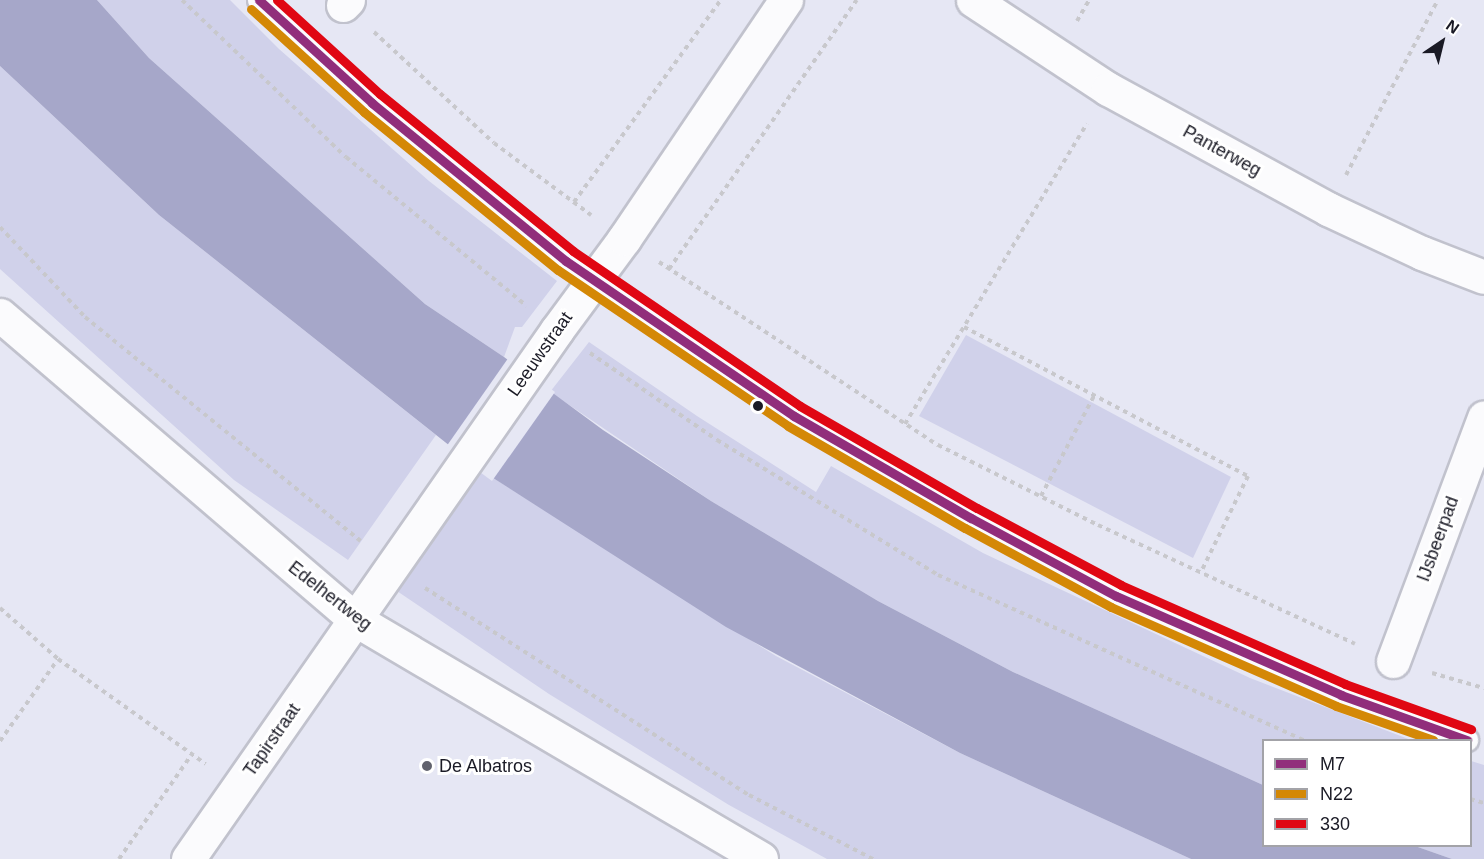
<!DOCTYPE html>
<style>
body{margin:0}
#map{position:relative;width:1484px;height:859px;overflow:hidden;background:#e6e7f4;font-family:Arial,sans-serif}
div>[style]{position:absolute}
.green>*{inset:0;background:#d0d1ea}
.water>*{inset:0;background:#a6a7c9}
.pier>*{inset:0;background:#e6e7f4}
.path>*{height:4px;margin-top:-2px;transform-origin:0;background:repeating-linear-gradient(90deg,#c8c8cc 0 4.5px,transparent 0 9px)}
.roads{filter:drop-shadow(2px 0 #c1c2cd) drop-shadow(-2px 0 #c1c2cd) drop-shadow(0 2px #c1c2cd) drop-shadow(0 -2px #c1c2cd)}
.service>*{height:22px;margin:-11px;padding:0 11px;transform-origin:11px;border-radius:11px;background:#fbfbfd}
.minor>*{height:33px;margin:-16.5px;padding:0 16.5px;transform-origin:16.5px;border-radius:16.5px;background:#fbfbfd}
.bus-1>*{height:9px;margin:-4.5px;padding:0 4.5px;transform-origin:4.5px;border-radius:4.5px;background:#912e7b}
.bus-2>*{height:9px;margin:-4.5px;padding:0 4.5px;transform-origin:4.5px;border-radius:4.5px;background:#d48806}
.bus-3>*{height:9px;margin:-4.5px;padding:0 4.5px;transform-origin:4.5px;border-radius:4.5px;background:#e00713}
.dots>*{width:16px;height:16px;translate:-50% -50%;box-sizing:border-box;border:3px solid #fff;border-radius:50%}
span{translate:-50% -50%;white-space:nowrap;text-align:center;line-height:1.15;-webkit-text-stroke:6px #fff;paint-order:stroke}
.street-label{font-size:18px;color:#1a1a25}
.poi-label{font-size:18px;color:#1a1a25}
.left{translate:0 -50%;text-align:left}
.legend{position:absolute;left:1262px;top:739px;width:210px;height:108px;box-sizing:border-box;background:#fff;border:2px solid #a3a3a8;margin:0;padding:8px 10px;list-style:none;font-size:18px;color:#1a1a25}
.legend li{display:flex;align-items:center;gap:12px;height:30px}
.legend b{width:30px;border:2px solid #a3a3a8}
.north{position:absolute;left:1412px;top:12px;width:60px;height:60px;-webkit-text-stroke:4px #fff;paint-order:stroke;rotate:35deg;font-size:16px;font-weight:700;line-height:24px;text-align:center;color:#1a1a25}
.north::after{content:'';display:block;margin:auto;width:21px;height:27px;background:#1a1a25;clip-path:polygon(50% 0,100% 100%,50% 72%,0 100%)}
</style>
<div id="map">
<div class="green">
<div style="clip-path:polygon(97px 0,230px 0,279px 49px,429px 181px,557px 281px,522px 327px,515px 327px,504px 357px,425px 304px,149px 58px)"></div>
<div style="clip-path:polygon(0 66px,159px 215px,436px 435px,348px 560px,234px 480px,0 269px)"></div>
<div style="clip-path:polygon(966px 335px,1231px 477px,1193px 558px,919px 416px)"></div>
<div style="clip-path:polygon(589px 342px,697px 416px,816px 492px,831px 466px,983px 553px,1250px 678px,1411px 740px,1264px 740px,1263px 785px,1013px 672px,878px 601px,711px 501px,550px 392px)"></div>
<div style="clip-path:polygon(479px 469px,776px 656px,960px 753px,1191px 859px,827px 859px,729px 805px,549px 694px,394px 589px)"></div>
<div style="clip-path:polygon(1471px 761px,1484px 765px,1484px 859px,1452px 859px,1415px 846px,1470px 846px)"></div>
</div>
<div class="water">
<div style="clip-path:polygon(0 0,97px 0,149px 58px,425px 304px,504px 357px,603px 430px,711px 501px,878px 601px,1013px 672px,1263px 785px,1264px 846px,1415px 846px,1452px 859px,1191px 859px,960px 753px,726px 627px,479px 469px,159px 215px,0 66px)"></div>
</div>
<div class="pier">
<div style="clip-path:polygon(509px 357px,555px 392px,492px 481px,446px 447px)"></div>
</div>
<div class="path">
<div style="left:182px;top:0;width:227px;rotate:43.8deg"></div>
<div style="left:346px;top:157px;width:234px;rotate:39.5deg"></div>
<div style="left:1077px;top:21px;width:24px;rotate:-60deg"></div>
<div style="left:374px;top:32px;width:163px;rotate:42.8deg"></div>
<div style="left:494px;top:143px;width:121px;rotate:36.6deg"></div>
<div style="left:1346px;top:175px;width:198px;rotate:-62.3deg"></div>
<div style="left:574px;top:202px;width:250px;rotate:-54deg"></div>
<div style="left:0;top:227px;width:124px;rotate:46.6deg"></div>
<div style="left:85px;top:317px;width:355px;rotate:39.1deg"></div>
<div style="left:659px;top:262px;width:334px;rotate:33.3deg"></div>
<div style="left:938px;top:445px;width:179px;rotate:26.6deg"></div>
<div style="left:1098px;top:525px;width:283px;rotate:24.8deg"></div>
<div style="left:669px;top:269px;width:328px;rotate:-55.1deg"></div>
<div style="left:964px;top:327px;width:321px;rotate:27.7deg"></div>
<div style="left:1248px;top:476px;width:107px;rotate:116.1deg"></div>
<div style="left:590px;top:353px;width:154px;rotate:34.4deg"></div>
<div style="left:717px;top:440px;width:259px;rotate:31.4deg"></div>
<div style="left:938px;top:575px;width:401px;rotate:24.3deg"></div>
<div style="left:905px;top:424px;width:351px;rotate:-58.8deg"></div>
<div style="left:1041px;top:496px;width:113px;rotate:-62.1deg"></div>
<div style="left:425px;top:588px;width:384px;rotate:32.6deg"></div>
<div style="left:749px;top:795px;width:140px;rotate:27.3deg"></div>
<div style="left:0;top:608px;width:77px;rotate:41.3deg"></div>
<div style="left:58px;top:659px;width:181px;rotate:35.4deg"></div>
<div style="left:1432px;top:673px;width:54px;rotate:16.1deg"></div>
<div style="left:0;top:741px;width:100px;rotate:-54.7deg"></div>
<div style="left:1470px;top:799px;width:15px;rotate:16deg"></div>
<div style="left:119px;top:859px;width:128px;rotate:-55.2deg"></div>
</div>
<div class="roads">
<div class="service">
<div style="left:259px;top:0;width:153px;rotate:42.3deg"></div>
<div style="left:372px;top:103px;width:250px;rotate:39.2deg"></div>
<div style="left:566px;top:261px;width:276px;rotate:34.2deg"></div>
<div style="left:794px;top:416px;width:204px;rotate:30deg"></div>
<div style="left:971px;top:518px;width:165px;rotate:28.3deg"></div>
<div style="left:1116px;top:596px;width:246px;rotate:23.7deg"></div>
<div style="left:1341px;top:695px;width:134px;rotate:19.7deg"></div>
</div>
<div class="minor">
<div style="left:973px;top:0;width:162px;rotate:33.4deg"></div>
<div style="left:1108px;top:89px;width:251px;rotate:28.6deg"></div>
<div style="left:1328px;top:209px;width:104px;rotate:25.1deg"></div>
<div style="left:1422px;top:253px;width:66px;rotate:21.2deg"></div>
<div style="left:343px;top:5px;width:7px;rotate:-45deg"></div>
<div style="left:0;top:315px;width:469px;rotate:40.6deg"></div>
<div style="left:356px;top:620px;width:470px;rotate:30.5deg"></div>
<div style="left:1393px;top:661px;width:260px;rotate:-69.5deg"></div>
<div style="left:188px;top:859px;width:645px;rotate:-55.1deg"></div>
<div style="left:557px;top:330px;width:113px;rotate:-53.6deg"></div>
<div style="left:624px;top:239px;width:289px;rotate:-55.9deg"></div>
</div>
</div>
<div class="bus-1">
<div style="left:259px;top:0;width:153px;rotate:42.3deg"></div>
<div style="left:372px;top:103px;width:250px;rotate:39.2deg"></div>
<div style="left:566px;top:261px;width:276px;rotate:34.2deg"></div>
<div style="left:794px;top:416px;width:204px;rotate:30deg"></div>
<div style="left:971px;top:518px;width:165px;rotate:28.3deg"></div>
<div style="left:1116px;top:596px;width:246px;rotate:23.7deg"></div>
<div style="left:1341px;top:695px;width:134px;rotate:19.7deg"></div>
</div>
<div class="bus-2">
<div style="left:251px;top:9px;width:153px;rotate:42.3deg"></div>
<div style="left:364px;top:112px;width:250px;rotate:39.2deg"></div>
<div style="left:558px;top:270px;width:278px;rotate:34.1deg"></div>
<div style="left:788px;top:426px;width:204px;rotate:30deg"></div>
<div style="left:965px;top:528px;width:166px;rotate:28.4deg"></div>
<div style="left:1111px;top:607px;width:246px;rotate:23.7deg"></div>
<div style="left:1336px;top:706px;width:103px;rotate:19.3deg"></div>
</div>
<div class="bus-3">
<div style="left:277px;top:0;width:139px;rotate:42.4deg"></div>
<div style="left:380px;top:94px;width:249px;rotate:39.1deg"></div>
<div style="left:573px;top:251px;width:275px;rotate:34.3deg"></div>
<div style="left:800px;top:406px;width:204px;rotate:30deg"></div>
<div style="left:977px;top:508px;width:163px;rotate:28.1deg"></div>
<div style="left:1121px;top:585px;width:245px;rotate:23.8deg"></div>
<div style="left:1345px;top:684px;width:134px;rotate:19.7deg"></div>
</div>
<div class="dots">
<div style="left:758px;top:406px;background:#1a1a25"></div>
<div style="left:427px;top:766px;background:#61626d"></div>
</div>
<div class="street-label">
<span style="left:1222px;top:151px;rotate:29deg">Panterweg</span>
<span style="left:540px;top:354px;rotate:-55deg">Leeuwstraat</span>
<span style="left:1438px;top:539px;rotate:-70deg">IJsbeerpad</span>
<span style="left:330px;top:596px;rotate:38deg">Edelhertweg</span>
<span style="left:272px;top:740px;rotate:-55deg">Tapirstraat</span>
</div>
<div class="poi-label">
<span class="left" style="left:439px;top:766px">De Albatros</span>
</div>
<ul class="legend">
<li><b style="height:8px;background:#912e7b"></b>M7</li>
<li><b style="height:8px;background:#d48806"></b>N22</li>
<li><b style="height:8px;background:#e00713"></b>330</li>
</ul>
<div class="north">N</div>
</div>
